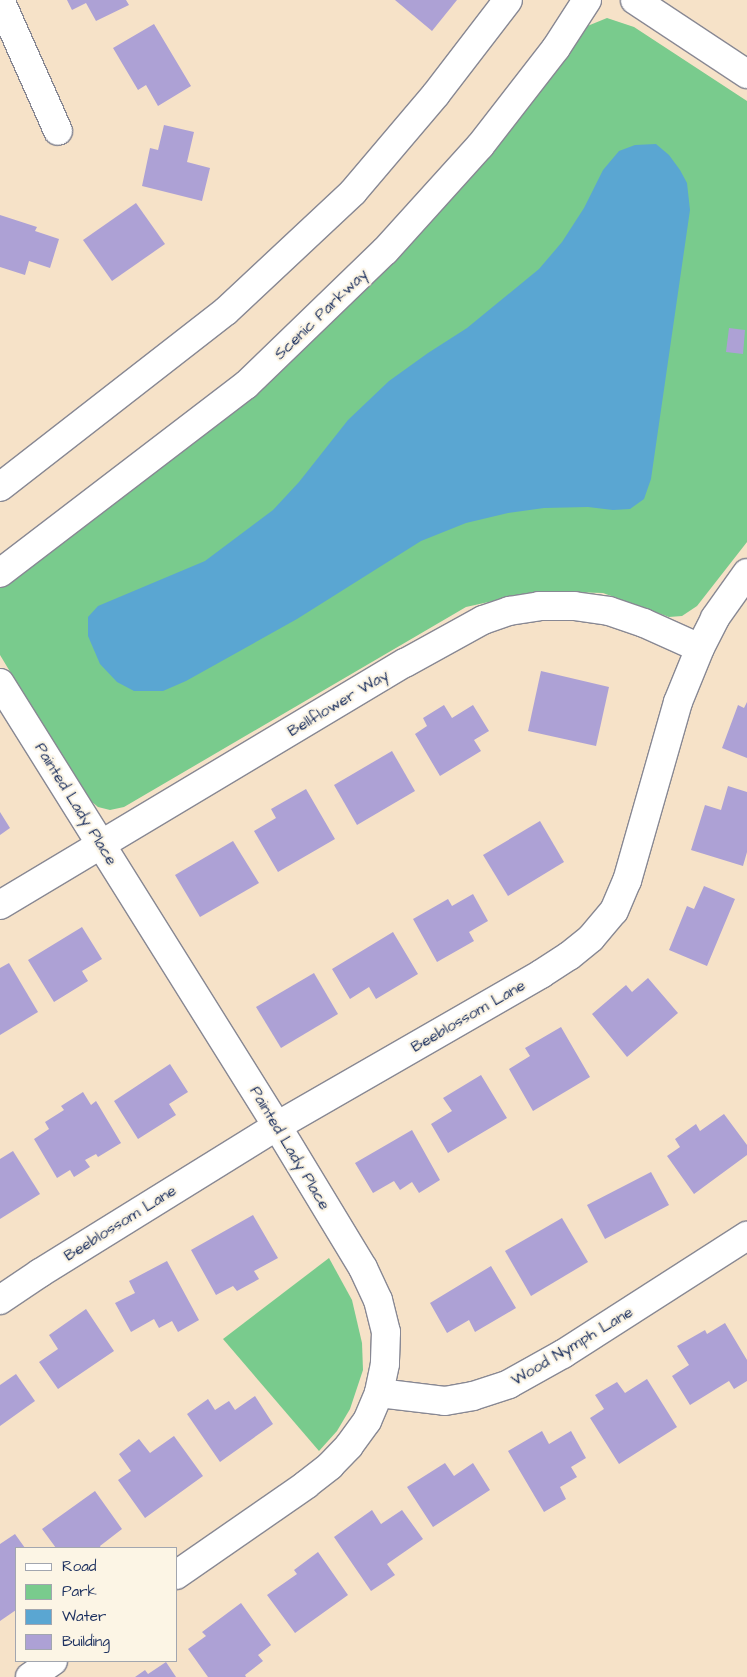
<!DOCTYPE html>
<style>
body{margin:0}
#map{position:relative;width:747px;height:1677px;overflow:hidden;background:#f6e2c8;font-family:"Architects Daughter",sans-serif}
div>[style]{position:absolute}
.green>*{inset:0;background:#79cb8d}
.water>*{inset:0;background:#5aa6d2}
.building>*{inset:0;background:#ada1d5}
.roads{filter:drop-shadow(1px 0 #888893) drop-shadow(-1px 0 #888893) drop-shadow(0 1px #888893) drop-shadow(0 -1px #888893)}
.street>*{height:28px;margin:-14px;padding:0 14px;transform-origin:14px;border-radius:14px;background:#fff}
span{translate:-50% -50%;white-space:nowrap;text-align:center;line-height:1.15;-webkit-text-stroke:4.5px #fcf5e5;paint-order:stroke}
.street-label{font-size:16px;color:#1b2f5e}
.legend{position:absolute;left:15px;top:1547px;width:162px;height:115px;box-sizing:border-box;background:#fcf5e5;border:1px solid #a2a6af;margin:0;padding:6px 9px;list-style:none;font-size:15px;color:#1b2f5e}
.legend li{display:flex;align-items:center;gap:10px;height:25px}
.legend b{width:25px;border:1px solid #a2a6af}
</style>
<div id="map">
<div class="green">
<div style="clip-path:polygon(607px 18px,634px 27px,747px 101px,747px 542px,697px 606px,682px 616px,669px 617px,603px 593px,538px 591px,466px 607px,124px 807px,110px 810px,98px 807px,85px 796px,0 655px,0 584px,284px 355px,585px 27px)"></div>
<div style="clip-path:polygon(329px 1258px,352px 1300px,362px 1343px,363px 1370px,350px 1409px,337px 1431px,319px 1451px,223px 1339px)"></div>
</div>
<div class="water">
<div style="clip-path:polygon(656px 144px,669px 155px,680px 170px,687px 183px,690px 210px,651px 479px,644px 499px,630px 509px,613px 510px,588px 507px,544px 508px,508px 513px,466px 523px,421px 541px,297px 619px,186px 681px,163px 691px,134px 691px,117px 682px,100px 664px,88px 636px,88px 617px,98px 606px,205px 561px,273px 510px,299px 482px,348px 420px,389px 381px,428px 353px,467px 328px,539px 269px,562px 242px,584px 208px,603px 170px,619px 151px,635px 145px)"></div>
</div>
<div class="building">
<div style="clip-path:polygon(67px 0,126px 0,129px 5px,96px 21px,86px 3px,72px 10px)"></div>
<div style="clip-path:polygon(395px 0,457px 0,432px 31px)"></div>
<div style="clip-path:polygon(154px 24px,191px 86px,158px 106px,146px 85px,138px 90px,113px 48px)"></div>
<div style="clip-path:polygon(164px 125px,194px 132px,187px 162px,210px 168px,202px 201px,142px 186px,150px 148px,158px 150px)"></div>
<div style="clip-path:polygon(136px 203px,165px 244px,112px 281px,83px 240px)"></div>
<div style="clip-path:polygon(0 215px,37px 227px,35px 231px,59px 239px,50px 268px,29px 261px,25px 275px,0 267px)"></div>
<div style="clip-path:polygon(729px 328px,745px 330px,743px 354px,726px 352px)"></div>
<div style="clip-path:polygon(541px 671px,609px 687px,596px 746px,528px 731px)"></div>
<div style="clip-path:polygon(747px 702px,747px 758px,722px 748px,738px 705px,744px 708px)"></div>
<div style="clip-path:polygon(444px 705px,452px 718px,473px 705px,489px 731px,474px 740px,481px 751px,440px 776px,415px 734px,427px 726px,423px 718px)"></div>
<div style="clip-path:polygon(392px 751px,415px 791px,357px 825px,334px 785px)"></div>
<div style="clip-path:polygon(728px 786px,747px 792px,747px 852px,743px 866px,691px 850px,705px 805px,721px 810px)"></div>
<div style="clip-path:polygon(306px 789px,335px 839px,278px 872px,254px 831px,276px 818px,271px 809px)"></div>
<div style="clip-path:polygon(0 812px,10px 828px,0 835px)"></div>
<div style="clip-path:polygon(540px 821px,564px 862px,508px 896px,483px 855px)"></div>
<div style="clip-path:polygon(233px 841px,259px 883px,200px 917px,175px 875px)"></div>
<div style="clip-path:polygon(704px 886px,735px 899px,707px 966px,669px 950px,687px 906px,694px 909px)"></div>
<div style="clip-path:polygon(473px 894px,488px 921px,469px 932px,474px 941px,437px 962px,413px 919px,448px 899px,452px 906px)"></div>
<div style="clip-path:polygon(82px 927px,102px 959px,82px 971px,88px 981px,54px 1002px,28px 960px)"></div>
<div style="clip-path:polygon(393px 932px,418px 974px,376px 999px,369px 987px,350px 999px,332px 969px)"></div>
<div style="clip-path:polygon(9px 963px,38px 1012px,0 1035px,0 968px)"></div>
<div style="clip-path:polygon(314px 973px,338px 1014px,281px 1048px,256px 1007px)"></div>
<div style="clip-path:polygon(648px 978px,678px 1013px,627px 1057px,592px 1014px,626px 985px,632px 992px)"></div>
<div style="clip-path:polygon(561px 1027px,590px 1077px,533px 1111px,509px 1069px,530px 1056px,525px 1048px)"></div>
<div style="clip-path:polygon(170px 1064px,188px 1092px,169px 1104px,176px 1115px,138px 1139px,114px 1101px)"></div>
<div style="clip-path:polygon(481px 1075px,507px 1118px,448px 1153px,431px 1124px,452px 1111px,443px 1098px)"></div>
<div style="clip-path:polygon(83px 1092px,91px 1105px,96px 1101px,121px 1143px,98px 1157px,96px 1154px,85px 1160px,90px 1167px,74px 1177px,70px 1170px,57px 1178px,34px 1139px,49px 1129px,45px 1122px,64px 1110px,61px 1106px)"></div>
<div style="clip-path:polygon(724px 1114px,747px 1145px,747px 1155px,694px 1194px,667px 1156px,680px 1147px,675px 1139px,696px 1124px,700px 1131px)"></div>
<div style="clip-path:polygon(412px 1130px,440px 1180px,419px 1193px,412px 1182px,400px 1190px,394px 1181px,373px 1193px,355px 1163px)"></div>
<div style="clip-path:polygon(13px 1151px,40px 1194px,0 1219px,0 1159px)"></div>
<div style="clip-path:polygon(651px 1172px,669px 1205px,605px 1239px,587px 1205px)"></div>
<div style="clip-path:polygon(253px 1215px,278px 1258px,254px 1271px,259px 1279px,237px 1291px,233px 1286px,216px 1295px,191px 1250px)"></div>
<div style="clip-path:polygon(562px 1218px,588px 1262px,531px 1296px,505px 1251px)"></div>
<div style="clip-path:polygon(167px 1261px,199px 1320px,178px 1332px,172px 1321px,159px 1328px,154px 1319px,131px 1332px,115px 1303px,135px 1293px,129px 1281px)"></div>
<div style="clip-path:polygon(491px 1266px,516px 1308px,475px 1332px,469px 1320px,447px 1333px,430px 1303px)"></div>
<div style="clip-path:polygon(86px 1309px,114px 1351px,58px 1389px,39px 1362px,58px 1349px,49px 1335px)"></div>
<div style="clip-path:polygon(725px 1323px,747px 1360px,747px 1381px,734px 1389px,729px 1381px,690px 1405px,672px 1376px,689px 1365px,677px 1346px,705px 1330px,707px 1334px)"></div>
<div style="clip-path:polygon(16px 1374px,35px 1401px,0 1426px,0 1385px)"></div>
<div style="clip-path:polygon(647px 1379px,677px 1427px,619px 1464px,590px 1418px,604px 1409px,595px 1395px,617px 1382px,625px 1393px)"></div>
<div style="clip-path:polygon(255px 1396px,273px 1424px,220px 1462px,187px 1414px,208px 1399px,215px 1410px,229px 1401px,235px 1410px)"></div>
<div style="clip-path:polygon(542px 1431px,549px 1444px,571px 1431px,586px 1458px,571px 1467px,577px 1477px,560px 1487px,566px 1499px,544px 1512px,508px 1451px)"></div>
<div style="clip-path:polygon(174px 1436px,203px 1476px,145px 1518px,118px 1480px,131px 1471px,119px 1454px,139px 1439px,150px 1453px)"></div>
<div style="clip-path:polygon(445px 1463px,454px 1476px,473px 1463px,490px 1490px,433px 1527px,407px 1487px)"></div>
<div style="clip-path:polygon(95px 1491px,122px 1529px,100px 1546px,101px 1548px,56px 1548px,42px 1529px)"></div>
<div style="clip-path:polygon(372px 1510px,381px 1524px,402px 1510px,423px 1539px,387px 1564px,395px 1575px,371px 1591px,334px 1537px)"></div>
<div style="clip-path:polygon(15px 1534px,25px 1548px,16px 1548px,16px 1610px,0 1621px,0 1544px)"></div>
<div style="clip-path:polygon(318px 1552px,348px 1595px,295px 1633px,267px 1595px,297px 1574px,294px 1570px)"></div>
<div style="clip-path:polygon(241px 1603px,271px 1645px,258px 1655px,263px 1661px,245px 1675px,246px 1677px,208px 1677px,188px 1649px,206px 1636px,202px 1632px)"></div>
<div style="clip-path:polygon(166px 1662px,176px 1677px,135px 1677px,145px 1670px,148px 1674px)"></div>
</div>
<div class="roads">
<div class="street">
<div style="left:0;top:0;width:143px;rotate:66.1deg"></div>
<div style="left:635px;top:0;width:134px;rotate:33.5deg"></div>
<div style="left:0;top:487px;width:286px;rotate:-37.9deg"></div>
<div style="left:226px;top:311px;width:174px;rotate:-43.1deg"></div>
<div style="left:353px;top:192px;width:128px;rotate:-49.7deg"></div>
<div style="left:436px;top:94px;width:118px;rotate:-52.5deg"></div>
<div style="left:0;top:573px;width:310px;rotate:-37.4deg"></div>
<div style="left:246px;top:385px;width:193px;rotate:-44deg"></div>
<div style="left:385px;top:251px;width:142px;rotate:-47.9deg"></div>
<div style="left:480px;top:146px;width:124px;rotate:-52.2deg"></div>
<div style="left:556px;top:48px;width:57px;rotate:-57.1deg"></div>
<div style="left:0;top:683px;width:522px;rotate:57.98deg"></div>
<div style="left:277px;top:1126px;width:166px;rotate:58.8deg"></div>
<div style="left:363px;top:1268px;width:35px;rotate:65deg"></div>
<div style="left:378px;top:1300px;width:33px;rotate:76deg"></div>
<div style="left:386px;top:1332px;width:32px;rotate:92deg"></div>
<div style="left:385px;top:1364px;width:30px;rotate:102deg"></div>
<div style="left:379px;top:1393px;width:30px;rotate:113deg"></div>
<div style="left:367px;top:1421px;width:31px;rotate:126deg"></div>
<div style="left:349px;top:1446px;width:28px;rotate:134deg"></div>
<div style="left:330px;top:1466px;width:31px;rotate:142deg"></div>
<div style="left:306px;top:1485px;width:158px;rotate:145.3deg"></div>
<div style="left:0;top:905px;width:472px;rotate:-30.9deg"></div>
<div style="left:405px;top:663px;width:89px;rotate:-28.9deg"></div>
<div style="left:483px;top:620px;width:28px;rotate:-19deg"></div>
<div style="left:509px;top:611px;width:30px;rotate:-9deg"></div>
<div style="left:539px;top:606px;width:35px"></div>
<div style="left:574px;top:606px;width:35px;rotate:8deg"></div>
<div style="left:609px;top:611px;width:37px;rotate:19deg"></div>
<div style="left:644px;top:623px;width:61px;rotate:24.1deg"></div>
<div style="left:0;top:1300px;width:48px;rotate:-34deg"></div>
<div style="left:40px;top:1273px;width:279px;rotate:-31.8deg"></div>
<div style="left:277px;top:1126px;width:305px;rotate:-29.9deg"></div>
<div style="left:541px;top:974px;width:33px;rotate:-33deg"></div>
<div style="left:569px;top:956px;width:28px;rotate:-39deg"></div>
<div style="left:591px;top:938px;width:35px;rotate:-50deg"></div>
<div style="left:614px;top:911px;width:33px;rotate:-67deg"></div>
<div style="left:627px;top:881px;width:186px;rotate:-74.1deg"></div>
<div style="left:678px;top:702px;width:58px;rotate:-67.8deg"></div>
<div style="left:700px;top:648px;width:34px;rotate:-63deg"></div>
<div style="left:715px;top:618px;width:55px;rotate:-54.6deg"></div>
<div style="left:379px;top:1393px;width:66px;rotate:6.9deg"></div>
<div style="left:445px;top:1401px;width:28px;rotate:-10deg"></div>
<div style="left:473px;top:1396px;width:38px;rotate:-18deg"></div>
<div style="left:509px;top:1384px;width:62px;rotate:-29.1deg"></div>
<div style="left:563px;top:1354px;width:219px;rotate:-32.7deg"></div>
<div style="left:30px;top:1677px;width:28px;rotate:-35deg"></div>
</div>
</div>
<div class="street-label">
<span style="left:321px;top:314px;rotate:-44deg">Scenic Parkway</span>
<span style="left:338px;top:703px;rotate:-31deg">Bellflower Way</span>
<span style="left:76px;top:804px;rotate:58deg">Painted Lady Place</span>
<span style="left:468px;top:1016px;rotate:-30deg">Beeblossom Lane</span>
<span style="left:290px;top:1148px;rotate:59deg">Painted Lady Place</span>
<span style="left:120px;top:1223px;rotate:-32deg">Beeblossom Lane</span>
<span style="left:572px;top:1346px;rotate:-31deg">Wood Nymph Lane</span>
</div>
<ul class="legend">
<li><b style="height:6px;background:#fff"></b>Road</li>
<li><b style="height:14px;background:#79cb8d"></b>Park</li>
<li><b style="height:14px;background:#5aa6d2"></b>Water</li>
<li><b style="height:14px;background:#ada1d5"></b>Building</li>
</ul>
</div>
